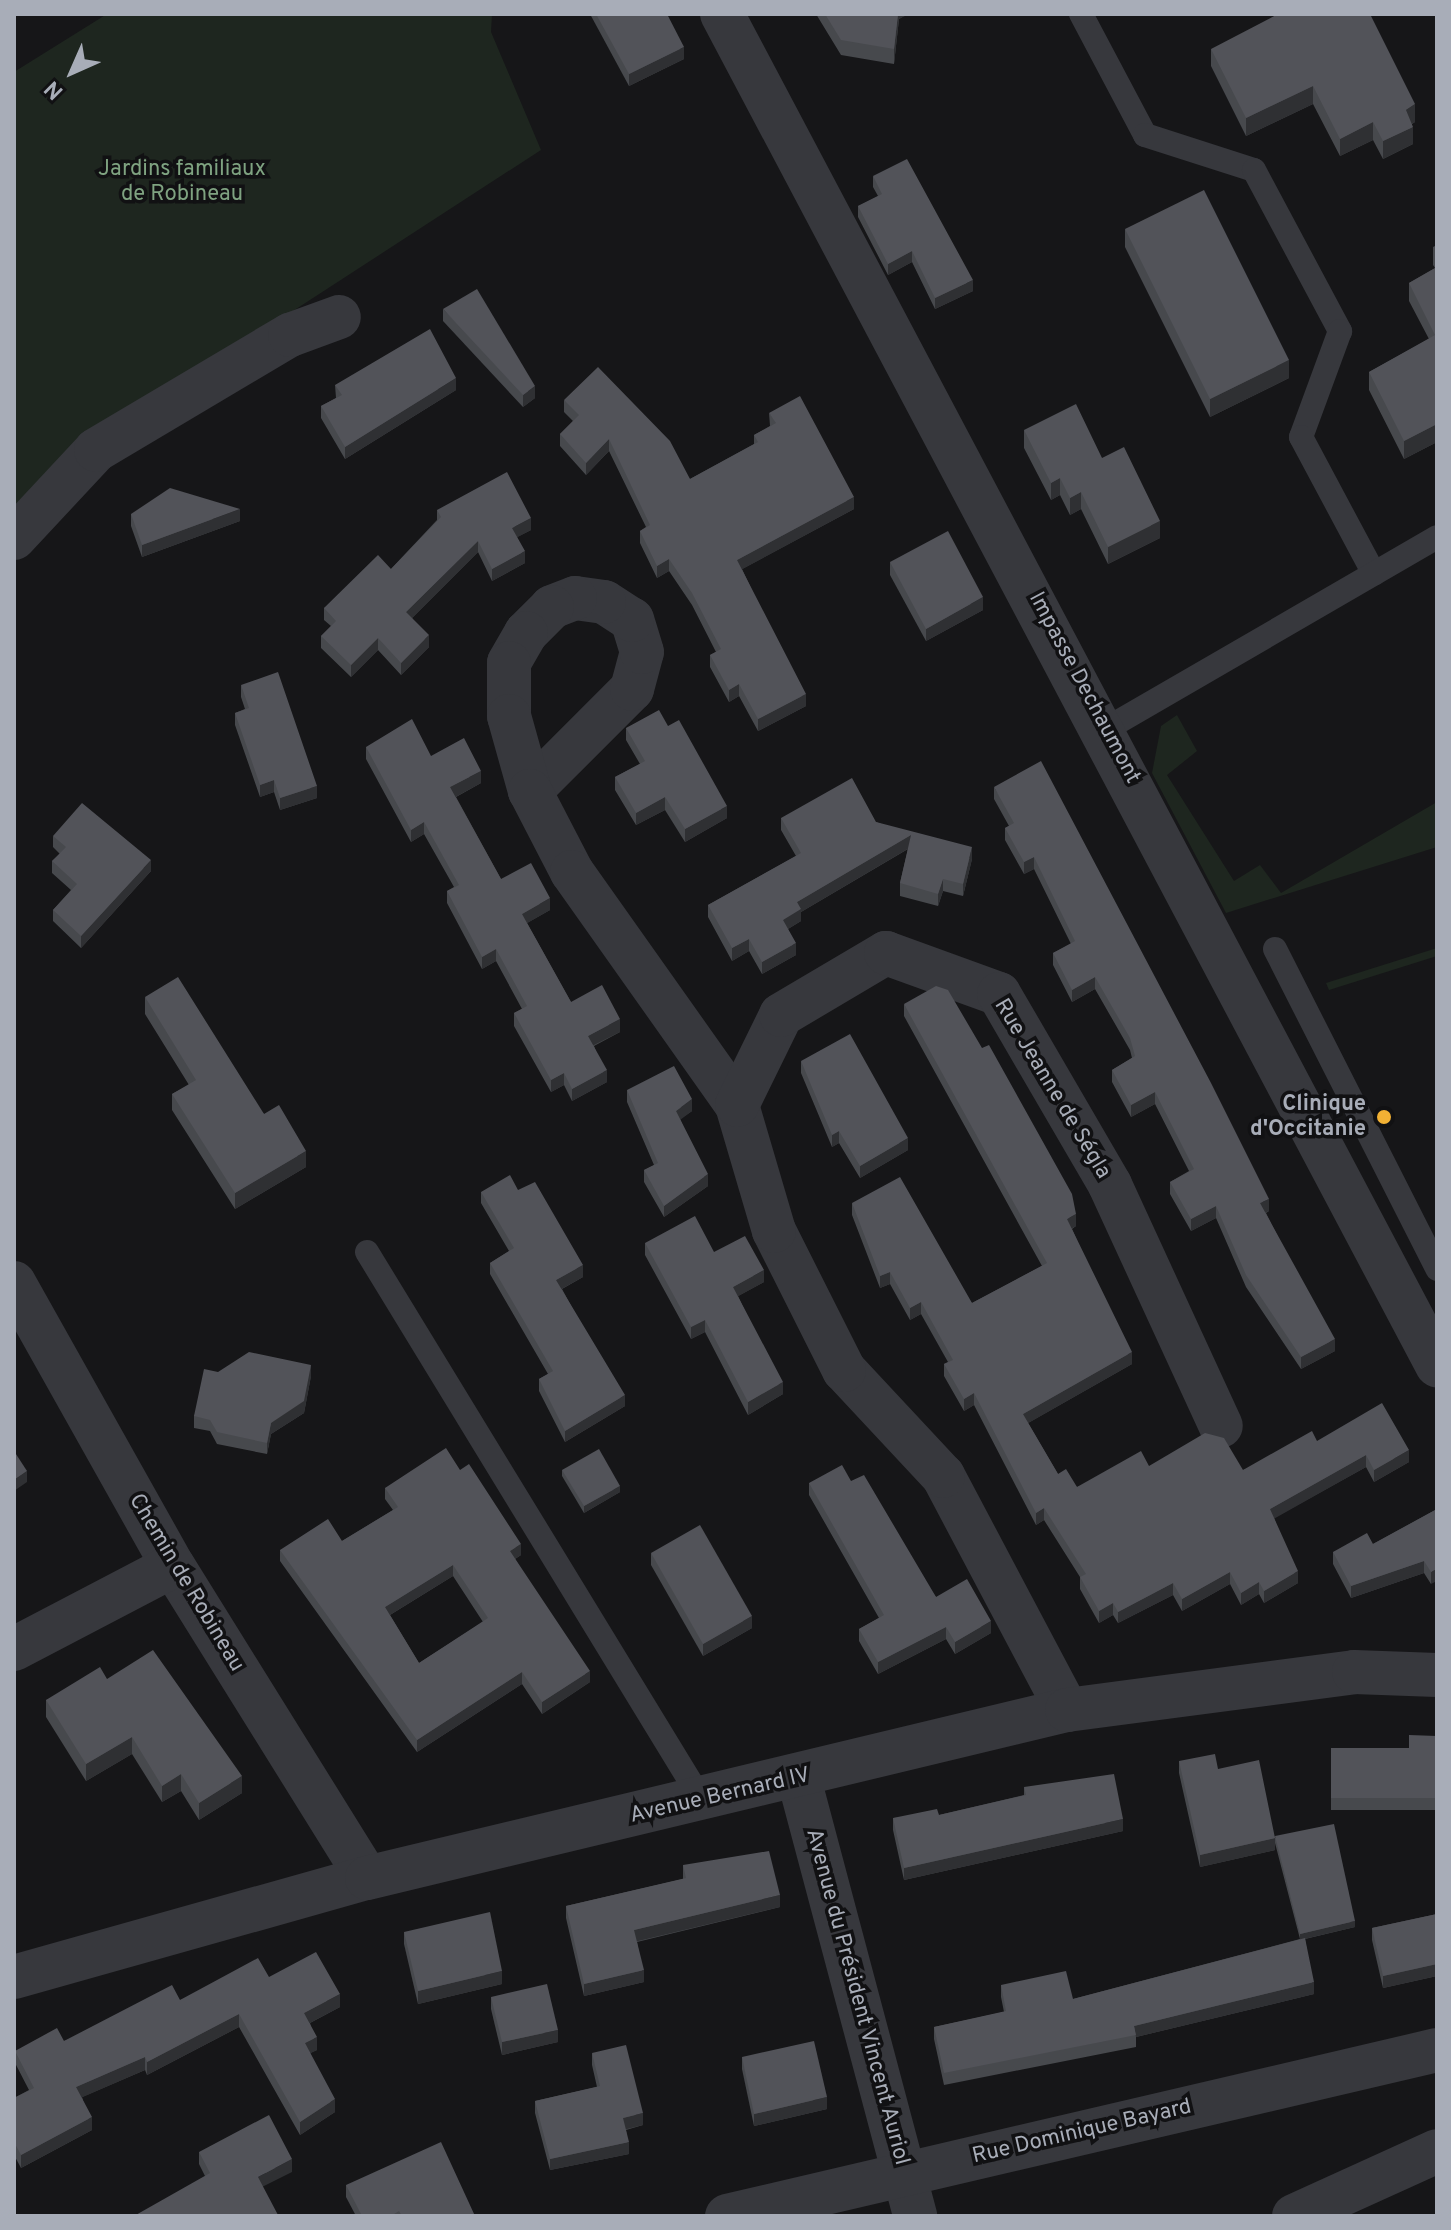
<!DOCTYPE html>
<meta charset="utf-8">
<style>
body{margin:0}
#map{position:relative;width:1451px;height:2230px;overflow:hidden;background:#161618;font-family:Overpass,sans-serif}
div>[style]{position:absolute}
.green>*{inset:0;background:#1e261f}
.lane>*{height:24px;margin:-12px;padding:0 12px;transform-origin:12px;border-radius:12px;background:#37383d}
.street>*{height:44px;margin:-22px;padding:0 22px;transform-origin:22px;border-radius:22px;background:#37383d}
.wall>*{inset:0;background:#47494d}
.shaded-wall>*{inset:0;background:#2f3033}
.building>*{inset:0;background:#525359}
.dots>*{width:22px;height:22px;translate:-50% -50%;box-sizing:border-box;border:4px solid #111113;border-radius:50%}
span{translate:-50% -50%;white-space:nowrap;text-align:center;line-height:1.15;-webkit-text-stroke:7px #111113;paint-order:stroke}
.park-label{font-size:22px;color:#7fa381}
.street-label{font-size:22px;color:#a8adb8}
.poi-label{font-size:22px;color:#a8adb8;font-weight:700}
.right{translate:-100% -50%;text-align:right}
.frame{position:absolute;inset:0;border:16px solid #a8adb8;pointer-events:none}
.north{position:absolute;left:32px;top:32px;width:80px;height:80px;-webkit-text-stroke:6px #111113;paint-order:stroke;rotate:225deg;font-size:22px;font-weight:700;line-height:32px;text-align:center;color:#a8adb8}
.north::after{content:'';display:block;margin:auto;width:28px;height:36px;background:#a8adb8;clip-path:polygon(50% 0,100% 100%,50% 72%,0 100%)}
</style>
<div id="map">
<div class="green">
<div style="clip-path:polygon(107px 14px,492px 14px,491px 32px,541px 150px,256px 335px,14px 513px,14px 72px)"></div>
<div style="clip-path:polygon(1177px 715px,1197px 751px,1167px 775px,1234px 881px,1260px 865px,1281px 893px,1437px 802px,1437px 847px,1226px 913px,1152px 773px,1161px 726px)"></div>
<div style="clip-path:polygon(1437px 948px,1437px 956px,1329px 990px,1326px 983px)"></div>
</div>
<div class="lane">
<div style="left:1081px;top:14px;width:137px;rotate:62.1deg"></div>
<div style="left:1145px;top:135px;width:114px;rotate:17.8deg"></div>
<div style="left:1254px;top:170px;width:183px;rotate:61.9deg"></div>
<div style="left:1340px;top:331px;width:113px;rotate:110.2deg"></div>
<div style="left:1301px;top:437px;width:155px;rotate:61.9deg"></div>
<div style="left:1106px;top:729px;width:383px;rotate:-30.1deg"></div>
<div style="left:1275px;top:949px;width:359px;rotate:63.1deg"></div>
<div style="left:367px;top:1252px;width:641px;rotate:58.59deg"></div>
</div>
<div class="street">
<div style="left:722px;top:14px;width:1529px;rotate:62.11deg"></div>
<div style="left:14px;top:538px;width:120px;rotate:-47deg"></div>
<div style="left:96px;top:450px;width:226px;rotate:-30.7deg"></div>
<div style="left:290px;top:335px;width:52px;rotate:-20.2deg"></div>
<div style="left:530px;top:791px;width:144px;rotate:-45deg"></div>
<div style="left:632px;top:689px;width:38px;rotate:-75deg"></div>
<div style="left:642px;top:652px;width:34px;rotate:-107deg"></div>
<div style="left:632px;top:620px;width:33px;rotate:-147deg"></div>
<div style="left:604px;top:602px;width:29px;rotate:-172deg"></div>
<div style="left:575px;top:598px;width:25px;rotate:159deg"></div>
<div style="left:552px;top:607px;width:37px;rotate:135deg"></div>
<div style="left:526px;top:633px;width:34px;rotate:120deg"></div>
<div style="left:509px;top:663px;width:53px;rotate:90deg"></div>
<div style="left:509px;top:716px;width:78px;rotate:74.4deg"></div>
<div style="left:530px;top:791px;width:91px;rotate:62.6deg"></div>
<div style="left:572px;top:872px;width:286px;rotate:54.7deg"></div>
<div style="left:14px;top:1283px;width:325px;rotate:60.7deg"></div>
<div style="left:173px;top:1566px;width:367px;rotate:58.1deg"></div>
<div style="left:14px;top:1649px;width:179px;rotate:-27.6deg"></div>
<div style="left:1067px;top:1710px;width:265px;rotate:-117.9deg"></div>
<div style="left:943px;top:1476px;width:145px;rotate:-133deg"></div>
<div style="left:844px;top:1370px;width:156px;rotate:-116.7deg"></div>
<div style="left:774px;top:1231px;width:131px;rotate:-106.4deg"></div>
<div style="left:737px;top:1105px;width:100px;rotate:-63.9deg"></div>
<div style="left:781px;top:1015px;width:122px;rotate:-30.6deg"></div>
<div style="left:886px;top:953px;width:120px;rotate:19.9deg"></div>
<div style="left:999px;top:994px;width:221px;rotate:59.8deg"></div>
<div style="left:1110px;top:1185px;width:265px;rotate:65.3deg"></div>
<div style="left:799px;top:1779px;width:452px;rotate:75.1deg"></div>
<div style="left:14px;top:1977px;width:367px;rotate:-15.7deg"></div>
<div style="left:367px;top:1878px;width:720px;rotate:-13.5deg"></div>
<div style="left:1067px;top:1710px;width:290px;rotate:-7.5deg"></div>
<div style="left:1354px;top:1672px;width:83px;rotate:2.1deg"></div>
<div style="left:727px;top:2216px;width:729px;rotate:-13.16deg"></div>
<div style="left:1294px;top:2216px;width:157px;rotate:-24.4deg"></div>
</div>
<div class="wall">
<div style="clip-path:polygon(590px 14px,667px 14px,684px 59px,629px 86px)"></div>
<div style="clip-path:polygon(816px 14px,907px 14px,899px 19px,894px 64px,841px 55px)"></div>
<div style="clip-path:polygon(1211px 49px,1415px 122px,1412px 124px,1413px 144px,1383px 159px,1373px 140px,1340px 156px,1313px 104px,1246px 136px,1211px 66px)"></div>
<div style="clip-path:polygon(873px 176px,973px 291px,935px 309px,912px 262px,888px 275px,858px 217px,858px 206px,878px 196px,873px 187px)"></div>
<div style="clip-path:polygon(1125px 229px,1289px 378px,1210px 417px,1125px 247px)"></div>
<div style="clip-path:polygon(1437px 245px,1437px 442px,1404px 459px,1369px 390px,1369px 372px,1429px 339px,1409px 301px,1409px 283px,1435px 268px,1433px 265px,1433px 247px)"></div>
<div style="clip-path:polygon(443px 309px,535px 398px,523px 407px,443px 321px)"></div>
<div style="clip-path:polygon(335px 385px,456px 390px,345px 459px,321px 418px,321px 406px,336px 398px)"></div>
<div style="clip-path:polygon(564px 400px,690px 479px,754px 444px,754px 435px,770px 426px,769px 413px,854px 509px,742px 569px,806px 706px,758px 731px,739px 696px,729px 702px,710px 667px,710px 655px,716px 652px,692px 605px,669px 571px,657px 578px,640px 543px,640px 531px,646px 527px,609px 451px,586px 475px,560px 446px,560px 434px,573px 421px,564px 412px)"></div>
<div style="clip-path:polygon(1024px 430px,1102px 458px,1160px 538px,1108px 564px,1081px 509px,1070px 515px,1060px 495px,1051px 500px,1024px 448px)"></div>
<div style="clip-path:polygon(437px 510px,531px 530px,517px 537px,525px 563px,492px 581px,478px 552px,412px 618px,429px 647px,401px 675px,378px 650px,351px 677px,321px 648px,321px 636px,331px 626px,324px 620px,324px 608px,391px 569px,437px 520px)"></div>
<div style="clip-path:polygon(131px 514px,240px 521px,142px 557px,131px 526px)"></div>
<div style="clip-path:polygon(890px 562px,983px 610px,926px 641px,890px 575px)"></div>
<div style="clip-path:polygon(241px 685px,317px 798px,280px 810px,274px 792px,260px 797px,235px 725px,235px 713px,245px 709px,241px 697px)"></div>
<div style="clip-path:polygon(668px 726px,727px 818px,685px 842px,665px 810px,636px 825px,615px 790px,615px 777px,640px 764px,626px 740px,626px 728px)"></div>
<div style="clip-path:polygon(366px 747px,431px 756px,481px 783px,456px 797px,501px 879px,550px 910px,527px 923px,571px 1002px,620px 1032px,594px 1046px,607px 1082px,572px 1101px,564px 1085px,551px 1092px,514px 1026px,514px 1013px,522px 1009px,496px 961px,482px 969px,447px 903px,447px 891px,454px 887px,424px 834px,411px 842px,366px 759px)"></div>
<div style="clip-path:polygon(994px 787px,1269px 1211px,1266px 1213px,1335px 1351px,1301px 1369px,1246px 1287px,1216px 1218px,1191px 1231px,1170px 1194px,1170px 1182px,1189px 1171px,1155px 1104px,1131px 1117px,1112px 1082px,1112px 1070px,1132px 1058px,1130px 1050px,1095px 989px,1072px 1002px,1053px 965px,1053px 953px,1071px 944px,1034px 869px,1024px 874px,1005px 840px,1005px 828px,1009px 826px,994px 799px)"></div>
<div style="clip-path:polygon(781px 818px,876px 822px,972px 859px,963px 896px,943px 891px,938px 906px,900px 896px,900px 883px,908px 849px,801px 912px,801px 921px,788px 929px,796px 955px,762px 974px,749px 951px,732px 961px,708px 917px,708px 905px,796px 856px,781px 830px)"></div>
<div style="clip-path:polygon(53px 836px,151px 871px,81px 948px,53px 921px,53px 910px,71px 890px,52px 873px,52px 861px,60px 854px,53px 847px)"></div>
<div style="clip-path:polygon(145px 997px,264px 1114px,306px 1167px,235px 1209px,172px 1110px,172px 1094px,189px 1085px,145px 1014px)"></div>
<div style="clip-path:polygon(904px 1004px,1076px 1226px,1072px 1229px,1132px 1364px,1028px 1423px,1058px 1474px,1077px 1487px,1149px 1466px,1243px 1470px,1317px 1441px,1409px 1462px,1374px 1482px,1366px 1467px,1274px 1518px,1298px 1583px,1264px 1603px,1259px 1594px,1241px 1605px,1230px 1584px,1182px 1611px,1173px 1595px,1118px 1623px,1113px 1615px,1099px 1623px,1080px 1589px,1080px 1577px,1044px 1520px,1036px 1525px,974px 1405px,964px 1411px,944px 1376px,944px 1364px,948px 1362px,921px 1314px,910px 1320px,890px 1284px,880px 1288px,852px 1215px,852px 1203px,972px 1303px,1042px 1266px,904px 1016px)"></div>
<div style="clip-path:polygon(801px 1061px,908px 1150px,860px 1178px,839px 1143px,832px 1147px,801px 1073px)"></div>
<div style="clip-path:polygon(627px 1090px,692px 1111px,680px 1119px,708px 1186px,664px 1217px,644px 1182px,644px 1170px,654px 1165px,627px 1102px)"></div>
<div style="clip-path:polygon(518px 1190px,583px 1277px,562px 1289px,625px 1406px,565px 1442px,539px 1391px,539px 1379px,548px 1374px,490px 1274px,490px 1263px,509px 1251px,481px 1203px,481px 1192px)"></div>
<div style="clip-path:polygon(645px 1243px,714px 1252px,764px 1282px,738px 1296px,783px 1394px,748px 1415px,705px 1332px,691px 1339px,645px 1255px)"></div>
<div style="clip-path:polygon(218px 1372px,311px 1376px,304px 1413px,271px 1434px,267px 1454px,217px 1444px,210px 1431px,194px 1428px,194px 1416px)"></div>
<div style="clip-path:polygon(evenodd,460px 1470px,521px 1555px,515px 1559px,590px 1682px,542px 1714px,522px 1684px,417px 1752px,280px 1561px,280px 1550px,342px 1541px,393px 1510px,385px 1499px,385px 1488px,460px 1470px,453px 1576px,483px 1622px,419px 1663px,390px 1615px,453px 1576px)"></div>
<div style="clip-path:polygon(562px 1470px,620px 1492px,584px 1513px,562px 1476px)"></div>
<div style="clip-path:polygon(851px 1481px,936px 1597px,991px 1633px,955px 1654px,946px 1639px,878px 1674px,859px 1641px,859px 1629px,879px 1618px,809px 1495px,809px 1483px)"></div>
<div style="clip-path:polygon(1437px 1509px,1431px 1584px,1424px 1573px,1351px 1598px,1333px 1564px,1333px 1552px,1373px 1544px)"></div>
<div style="clip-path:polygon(651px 1553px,752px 1628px,703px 1656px,651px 1565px)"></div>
<div style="clip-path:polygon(107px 1679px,242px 1793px,199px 1820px,181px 1791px,162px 1802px,132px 1754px,86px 1781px,46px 1717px,46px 1700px)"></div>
<div style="clip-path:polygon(1437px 1736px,1437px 1810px,1331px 1810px,1331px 1748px,1409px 1748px)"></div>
<div style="clip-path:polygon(1179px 1761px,1218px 1769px,1275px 1837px,1355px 1927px,1305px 1939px,1314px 1994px,1136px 2037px,1136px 2047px,944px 2085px,934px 2039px,934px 2027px,1004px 2012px,1001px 1997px,1001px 1985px,1073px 1999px,1300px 1939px,1275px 1843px,1275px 1850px,1200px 1867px,1179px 1773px)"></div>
<div style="clip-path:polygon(1024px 1787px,1123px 1831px,904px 1880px,893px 1830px,893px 1818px,939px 1815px,1024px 1795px)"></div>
<div style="clip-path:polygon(683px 1865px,780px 1907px,637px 1942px,644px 1982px,584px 1996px,566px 1918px,566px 1906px,683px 1879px)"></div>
<div style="clip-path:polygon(1437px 1914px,1437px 1976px,1383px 1988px,1372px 1940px,1372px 1928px)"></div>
<div style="clip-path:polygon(404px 1932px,502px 1984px,418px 2004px,404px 1944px)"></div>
<div style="clip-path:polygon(269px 1977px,340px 2007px,310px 2023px,317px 2050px,310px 2053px,335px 2112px,300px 2135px,239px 2027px,147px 2075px,145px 2070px,82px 2097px,92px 2130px,21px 2168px,14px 2155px,14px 2098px,29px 2090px,15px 2063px,15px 2051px,64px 2041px,180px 2000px)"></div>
<div style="clip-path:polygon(491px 1997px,558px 2042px,502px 2055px,491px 2009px)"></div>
<div style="clip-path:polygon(592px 2053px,643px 2125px,626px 2130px,629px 2154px,550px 2170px,535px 2113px,535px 2101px,597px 2087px,592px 2065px)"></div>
<div style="clip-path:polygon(742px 2057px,827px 2109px,754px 2126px,742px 2069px)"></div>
<div style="clip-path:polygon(199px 2152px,292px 2172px,205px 2176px,199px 2164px)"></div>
<div style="clip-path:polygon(346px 2185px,475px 2216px,356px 2216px,346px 2197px)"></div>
</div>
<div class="shaded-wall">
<div style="clip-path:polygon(898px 14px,907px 14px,907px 15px,899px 19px,894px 64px,894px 49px)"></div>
<div style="clip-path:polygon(684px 47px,684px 59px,629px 86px,629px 74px)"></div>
<div style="clip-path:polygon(1313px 86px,1313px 104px,1246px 136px,1246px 118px)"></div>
<div style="clip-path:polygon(1415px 104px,1415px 122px,1406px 127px,1406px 110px)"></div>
<div style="clip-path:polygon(1373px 122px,1373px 140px,1340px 156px,1340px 139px)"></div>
<div style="clip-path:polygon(1413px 127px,1413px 144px,1383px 159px,1383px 141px)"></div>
<div style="clip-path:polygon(912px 251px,912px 262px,888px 275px,888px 264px)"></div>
<div style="clip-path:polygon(973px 280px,973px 291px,935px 309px,935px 298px)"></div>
<div style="clip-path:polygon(1289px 360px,1289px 378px,1210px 417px,1210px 399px)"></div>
<div style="clip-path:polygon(456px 378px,456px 390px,345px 459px,345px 447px)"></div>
<div style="clip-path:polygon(535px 386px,535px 398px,523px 407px,523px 395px)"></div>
<div style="clip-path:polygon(1437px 424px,1437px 442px,1404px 459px,1404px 441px)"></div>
<div style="clip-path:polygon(609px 439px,609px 451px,586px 475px,586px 463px)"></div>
<div style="clip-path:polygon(1060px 478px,1060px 495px,1051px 500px,1051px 483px)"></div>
<div style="clip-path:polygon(1081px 492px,1081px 509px,1070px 515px,1070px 498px)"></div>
<div style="clip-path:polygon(854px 497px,854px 509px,737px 572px,737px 560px)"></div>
<div style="clip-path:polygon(240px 509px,240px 521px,142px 557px,142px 545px)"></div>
<div style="clip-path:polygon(531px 518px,531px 530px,512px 540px,512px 528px)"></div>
<div style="clip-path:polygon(1160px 521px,1160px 538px,1108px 564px,1108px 547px)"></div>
<div style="clip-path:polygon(478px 541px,478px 552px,406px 624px,406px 612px)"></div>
<div style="clip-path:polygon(525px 551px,525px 563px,492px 581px,492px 569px)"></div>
<div style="clip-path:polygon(669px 559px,669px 571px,657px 578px,657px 566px)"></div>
<div style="clip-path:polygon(983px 597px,983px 610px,926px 641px,926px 629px)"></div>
<div style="clip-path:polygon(429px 635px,429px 647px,401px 675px,401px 663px)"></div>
<div style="clip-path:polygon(378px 638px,378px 650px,351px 677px,351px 665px)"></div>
<div style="clip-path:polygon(739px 684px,739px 696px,729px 702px,729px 690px)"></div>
<div style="clip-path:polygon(806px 694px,806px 706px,758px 731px,758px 719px)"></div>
<div style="clip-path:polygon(481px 771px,481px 783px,450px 800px,450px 787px)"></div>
<div style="clip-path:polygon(274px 780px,274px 792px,260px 797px,260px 785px)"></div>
<div style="clip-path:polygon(317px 786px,317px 798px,280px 810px,280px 798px)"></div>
<div style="clip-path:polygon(665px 797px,665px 810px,636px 825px,636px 813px)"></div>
<div style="clip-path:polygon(727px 806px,727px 818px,685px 842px,685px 829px)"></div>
<div style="clip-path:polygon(424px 822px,424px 834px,411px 842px,411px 830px)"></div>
<div style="clip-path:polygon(911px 835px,911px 847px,801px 912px,801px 921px,783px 932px,783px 920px,797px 902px)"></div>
<div style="clip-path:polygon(972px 847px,972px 859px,963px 896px,963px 884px)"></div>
<div style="clip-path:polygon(1034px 857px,1034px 869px,1024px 874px,1024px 862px)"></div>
<div style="clip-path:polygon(151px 860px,151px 871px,81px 948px,81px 936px)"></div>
<div style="clip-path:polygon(943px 879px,943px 891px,938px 906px,938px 894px)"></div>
<div style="clip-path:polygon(550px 898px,550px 910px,522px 926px,522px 914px)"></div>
<div style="clip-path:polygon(749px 939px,749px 951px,732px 961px,732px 948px)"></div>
<div style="clip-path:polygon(796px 943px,796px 955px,762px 974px,762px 962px)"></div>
<div style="clip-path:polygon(496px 949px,496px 961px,482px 969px,482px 957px)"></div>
<div style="clip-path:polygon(1095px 977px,1095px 989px,1072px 1002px,1072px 990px)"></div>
<div style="clip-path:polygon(620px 1019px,620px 1032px,588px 1048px,588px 1036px)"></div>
<div style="clip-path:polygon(607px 1070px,607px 1082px,572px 1101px,572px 1089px)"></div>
<div style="clip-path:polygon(564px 1073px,564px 1085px,551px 1092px,551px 1080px)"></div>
<div style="clip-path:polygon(1155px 1092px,1155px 1104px,1131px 1117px,1131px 1105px)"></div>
<div style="clip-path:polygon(692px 1099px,692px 1111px,676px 1123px,676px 1111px)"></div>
<div style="clip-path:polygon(839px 1131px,839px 1143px,832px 1147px,832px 1135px)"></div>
<div style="clip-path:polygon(908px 1138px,908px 1150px,860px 1178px,860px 1166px)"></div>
<div style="clip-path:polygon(306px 1151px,306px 1167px,235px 1209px,235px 1193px)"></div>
<div style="clip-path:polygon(708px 1174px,708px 1186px,664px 1217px,664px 1206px)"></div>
<div style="clip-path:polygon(1269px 1199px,1269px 1211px,1260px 1215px,1260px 1203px)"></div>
<div style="clip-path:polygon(1216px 1206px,1216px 1218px,1191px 1231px,1191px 1219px)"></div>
<div style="clip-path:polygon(1076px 1214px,1076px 1226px,1067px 1231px,1067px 1219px)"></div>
<div style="clip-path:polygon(583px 1265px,583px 1277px,556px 1292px,556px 1280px)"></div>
<div style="clip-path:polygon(764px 1270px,764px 1282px,733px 1299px,733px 1287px)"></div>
<div style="clip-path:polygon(890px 1272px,890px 1284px,880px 1288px,880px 1276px)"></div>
<div style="clip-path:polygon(921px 1302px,921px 1314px,910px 1320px,910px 1308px)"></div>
<div style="clip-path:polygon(705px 1320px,705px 1332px,691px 1339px,691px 1327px)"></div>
<div style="clip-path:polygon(1335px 1339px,1335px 1351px,1301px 1369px,1301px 1357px)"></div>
<div style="clip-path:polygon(1132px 1352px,1132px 1364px,1023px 1426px,1023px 1414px)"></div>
<div style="clip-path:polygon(311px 1365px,311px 1376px,304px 1413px,271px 1434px,267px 1454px,267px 1443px,271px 1423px)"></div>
<div style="clip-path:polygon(783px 1382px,783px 1394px,748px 1415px,748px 1402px)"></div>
<div style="clip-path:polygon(974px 1393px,974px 1405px,964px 1411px,964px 1399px)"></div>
<div style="clip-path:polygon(625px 1395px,625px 1406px,565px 1442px,565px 1431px)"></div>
<div style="clip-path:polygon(1409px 1450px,1409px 1462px,1374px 1482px,1374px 1470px)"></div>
<div style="clip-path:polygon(1366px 1455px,1366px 1467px,1270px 1521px,1270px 1509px)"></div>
<div style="clip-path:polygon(27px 1471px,27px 1482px,14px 1491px,14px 1480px)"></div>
<div style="clip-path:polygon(620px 1486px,620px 1492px,584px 1513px,584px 1506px)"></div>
<div style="clip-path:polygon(1044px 1508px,1044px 1520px,1036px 1525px,1036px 1513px)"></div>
<div style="clip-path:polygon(521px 1544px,521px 1555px,510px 1562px,510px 1551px)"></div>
<div style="clip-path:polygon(1424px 1561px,1424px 1573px,1351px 1598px,1351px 1586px)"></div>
<div style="clip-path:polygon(453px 1565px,453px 1576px,385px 1618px,385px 1607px)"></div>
<div style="clip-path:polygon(1437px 1569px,1437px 1581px,1431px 1584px,1431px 1572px)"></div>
<div style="clip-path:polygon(1298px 1571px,1298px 1583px,1264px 1603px,1264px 1591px)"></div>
<div style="clip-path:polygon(1230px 1572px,1230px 1584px,1182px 1611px,1182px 1599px)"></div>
<div style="clip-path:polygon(1259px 1582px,1259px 1594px,1241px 1605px,1241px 1593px)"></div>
<div style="clip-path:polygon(1173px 1583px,1173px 1595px,1118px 1623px,1118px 1612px)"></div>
<div style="clip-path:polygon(1113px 1603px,1113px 1615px,1099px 1623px,1099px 1611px)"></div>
<div style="clip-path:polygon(752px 1616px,752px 1628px,703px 1656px,703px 1644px)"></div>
<div style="clip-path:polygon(991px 1621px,991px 1633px,955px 1654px,955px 1642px)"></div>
<div style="clip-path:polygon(946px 1627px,946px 1639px,878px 1674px,878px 1662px)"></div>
<div style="clip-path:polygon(590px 1671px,590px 1682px,542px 1714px,542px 1702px)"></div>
<div style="clip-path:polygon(522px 1672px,522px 1684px,417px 1752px,417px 1740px)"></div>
<div style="clip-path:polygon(132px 1737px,132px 1754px,86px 1781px,86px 1764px)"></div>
<div style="clip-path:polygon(181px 1774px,181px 1791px,162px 1802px,162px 1786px)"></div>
<div style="clip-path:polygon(242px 1776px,242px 1793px,199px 1820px,199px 1803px)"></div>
<div style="clip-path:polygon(1123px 1819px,1123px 1831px,904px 1880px,904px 1868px)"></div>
<div style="clip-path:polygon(1275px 1838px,1275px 1850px,1200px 1867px,1200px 1855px)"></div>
<div style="clip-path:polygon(780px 1895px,780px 1907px,634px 1942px,634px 1930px)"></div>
<div style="clip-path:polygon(1355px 1921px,1355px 1927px,1300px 1940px,1300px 1934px)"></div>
<div style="clip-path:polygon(1437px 1964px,1437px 1976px,1383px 1988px,1383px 1976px)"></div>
<div style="clip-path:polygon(644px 1970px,644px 1982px,584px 1996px,584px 1984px)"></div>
<div style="clip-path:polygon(502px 1971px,502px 1984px,418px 2004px,418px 1991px)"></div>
<div style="clip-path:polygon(1314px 1982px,1314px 1994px,1136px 2037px,1134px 2026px)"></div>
<div style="clip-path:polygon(340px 1994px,340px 2007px,304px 2026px,304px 2013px)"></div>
<div style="clip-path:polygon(239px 2014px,239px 2027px,147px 2075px,147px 2062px)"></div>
<div style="clip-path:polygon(558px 2030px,558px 2042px,502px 2055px,502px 2042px)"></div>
<div style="clip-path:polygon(317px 2037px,317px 2050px,305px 2056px,305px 2043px)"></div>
<div style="clip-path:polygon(145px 2057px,145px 2070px,76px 2100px,76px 2087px)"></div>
<div style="clip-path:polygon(827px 2097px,827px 2109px,754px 2126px,754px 2114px)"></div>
<div style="clip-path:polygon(335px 2099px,335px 2112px,300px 2135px,300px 2122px)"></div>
<div style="clip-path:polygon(643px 2113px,643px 2125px,623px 2130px,623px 2118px)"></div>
<div style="clip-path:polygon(92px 2117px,92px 2130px,21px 2168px,21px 2155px)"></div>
<div style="clip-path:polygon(629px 2142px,629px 2154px,550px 2170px,550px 2159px)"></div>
<div style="clip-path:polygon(292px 2159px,292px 2172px,258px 2189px,258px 2177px)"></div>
</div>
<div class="building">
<div style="clip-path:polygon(596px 14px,667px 14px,684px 47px,629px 74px)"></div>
<div style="clip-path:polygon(825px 14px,898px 14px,894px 49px,841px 40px)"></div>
<div style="clip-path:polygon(1278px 14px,1370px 14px,1415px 104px,1406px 110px,1413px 127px,1383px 141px,1373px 122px,1340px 139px,1313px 86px,1246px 118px,1211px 49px)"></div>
<div style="clip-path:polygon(907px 159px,973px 280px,935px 298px,912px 251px,888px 264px,858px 206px,882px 194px,873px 176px)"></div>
<div style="clip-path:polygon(1204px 190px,1289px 360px,1210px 399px,1125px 229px)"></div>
<div style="clip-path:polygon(1437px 267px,1437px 424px,1404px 441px,1369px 372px,1435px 335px,1409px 283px)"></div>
<div style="clip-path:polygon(477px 289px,535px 386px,523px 395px,443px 309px)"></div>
<div style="clip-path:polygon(430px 329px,456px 378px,345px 447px,321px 406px,342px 395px,335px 385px)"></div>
<div style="clip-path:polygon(598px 367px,670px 441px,690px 479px,758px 442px,754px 435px,776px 423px,769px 413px,800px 396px,854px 497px,737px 560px,806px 694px,758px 719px,739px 684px,729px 690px,710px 655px,721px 649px,692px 593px,669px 559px,657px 566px,640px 531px,650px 525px,609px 439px,586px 463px,560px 434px,579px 415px,564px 400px)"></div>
<div style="clip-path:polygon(1076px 404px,1102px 458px,1124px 447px,1160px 521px,1108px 547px,1081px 492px,1070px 498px,1060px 478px,1051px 483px,1024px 430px)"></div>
<div style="clip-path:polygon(507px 472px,531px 518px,512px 528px,525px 551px,492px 569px,478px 541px,406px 612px,429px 635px,401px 663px,378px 638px,351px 665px,321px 636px,336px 621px,324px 608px,378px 555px,391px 569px,441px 517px,437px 510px)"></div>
<div style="clip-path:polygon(170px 488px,240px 509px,142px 545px,131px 514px)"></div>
<div style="clip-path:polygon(948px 531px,983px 597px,926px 629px,890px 562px)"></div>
<div style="clip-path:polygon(278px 672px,317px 786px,280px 798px,274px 780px,260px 785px,235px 713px,249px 708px,241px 685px)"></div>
<div style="clip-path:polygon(659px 710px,668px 726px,679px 720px,727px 806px,685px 829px,665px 797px,636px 813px,615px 777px,645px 761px,626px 728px)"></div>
<div style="clip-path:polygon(412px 719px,431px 756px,464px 738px,481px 771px,450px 787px,501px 879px,531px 863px,550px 898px,522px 914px,571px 1002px,602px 985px,620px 1019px,588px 1036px,607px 1070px,572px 1089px,564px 1073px,551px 1080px,514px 1013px,527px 1006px,496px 949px,482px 957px,447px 891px,459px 885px,424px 822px,411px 830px,366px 747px)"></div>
<div style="clip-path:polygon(1041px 761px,1211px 1083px,1269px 1199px,1260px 1203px,1335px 1339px,1301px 1357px,1246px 1275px,1216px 1206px,1191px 1219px,1170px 1182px,1194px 1169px,1155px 1092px,1131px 1105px,1112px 1070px,1135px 1056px,1130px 1038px,1095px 977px,1072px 990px,1053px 953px,1075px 941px,1034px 857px,1024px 862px,1005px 828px,1014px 823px,994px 787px)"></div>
<div style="clip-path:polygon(852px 778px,876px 822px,972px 847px,963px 884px,943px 879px,938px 894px,900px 883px,911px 835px,797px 902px,801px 909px,783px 920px,796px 943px,762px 962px,749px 939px,732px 948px,708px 905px,801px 853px,781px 818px)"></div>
<div style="clip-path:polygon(82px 803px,151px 860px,81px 936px,53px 910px,77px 884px,52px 861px,66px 847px,53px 836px)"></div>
<div style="clip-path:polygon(178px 977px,264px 1114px,279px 1105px,306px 1151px,235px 1193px,172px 1094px,196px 1080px,145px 997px)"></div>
<div style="clip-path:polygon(936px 986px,948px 990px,982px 1048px,989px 1045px,1072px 1194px,1076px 1214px,1067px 1219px,1132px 1352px,1023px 1414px,1058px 1474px,1066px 1469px,1077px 1487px,1141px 1451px,1149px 1466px,1205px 1433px,1224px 1438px,1243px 1470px,1312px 1431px,1317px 1441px,1382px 1403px,1409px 1450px,1374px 1470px,1366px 1455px,1270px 1509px,1298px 1571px,1264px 1591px,1259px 1582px,1241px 1593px,1230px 1572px,1182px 1599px,1173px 1583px,1118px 1612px,1113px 1603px,1099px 1611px,1080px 1577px,1086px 1574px,1044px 1508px,1036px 1513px,974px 1393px,964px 1399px,944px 1364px,953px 1360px,921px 1302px,910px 1308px,890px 1272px,880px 1276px,852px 1203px,900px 1177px,972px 1303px,1047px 1263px,904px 1004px)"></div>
<div style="clip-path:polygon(850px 1034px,908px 1138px,860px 1166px,839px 1131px,832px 1135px,801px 1061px)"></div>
<div style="clip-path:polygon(674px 1066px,692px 1099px,676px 1111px,708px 1174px,664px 1206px,644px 1170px,658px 1163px,627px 1090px)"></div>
<div style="clip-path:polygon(510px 1175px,518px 1190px,535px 1182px,583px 1265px,556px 1280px,625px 1395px,565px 1431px,539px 1379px,553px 1371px,490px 1263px,514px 1248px,481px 1192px)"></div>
<div style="clip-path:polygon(695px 1216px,714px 1252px,745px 1236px,764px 1270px,733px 1287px,783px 1382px,748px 1402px,705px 1320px,691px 1327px,645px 1243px)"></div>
<div style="clip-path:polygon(249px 1352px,311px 1365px,304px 1401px,271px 1423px,267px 1443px,217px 1432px,210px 1420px,194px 1416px,204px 1369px,218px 1372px)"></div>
<div style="clip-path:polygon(evenodd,446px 1448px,460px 1470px,469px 1464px,521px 1544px,510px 1551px,590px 1671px,542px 1702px,522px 1672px,417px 1740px,280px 1550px,328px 1519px,342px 1541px,398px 1507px,385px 1488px,446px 1448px,453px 1565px,488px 1618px,419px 1663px,385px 1607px,453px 1565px)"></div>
<div style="clip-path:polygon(599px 1449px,620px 1486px,584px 1506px,562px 1470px)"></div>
<div style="clip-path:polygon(14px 1451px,27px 1471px,14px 1480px)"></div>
<div style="clip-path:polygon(842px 1465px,851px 1481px,864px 1475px,936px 1597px,967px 1579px,991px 1621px,955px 1642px,946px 1627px,878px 1662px,859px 1629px,884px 1615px,809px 1483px)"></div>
<div style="clip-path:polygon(1437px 1509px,1437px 1569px,1431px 1572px,1424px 1561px,1351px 1586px,1333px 1552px,1367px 1533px,1373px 1544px)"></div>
<div style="clip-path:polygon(700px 1525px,752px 1616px,703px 1644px,651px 1553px)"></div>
<div style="clip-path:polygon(153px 1650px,242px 1776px,199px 1803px,181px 1774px,162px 1786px,132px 1737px,86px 1764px,46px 1700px,100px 1667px,107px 1679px)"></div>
<div style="clip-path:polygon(1409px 1735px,1437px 1736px,1437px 1798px,1331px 1798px,1331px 1748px,1409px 1748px)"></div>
<div style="clip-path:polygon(1215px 1754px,1218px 1769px,1259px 1760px,1275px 1838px,1200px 1855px,1179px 1761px)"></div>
<div style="clip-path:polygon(1114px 1774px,1123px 1819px,904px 1868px,893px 1818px,937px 1809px,939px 1815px,1026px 1795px,1024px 1787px)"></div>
<div style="clip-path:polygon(1334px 1824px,1355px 1921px,1300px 1934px,1275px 1836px)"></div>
<div style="clip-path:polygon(769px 1851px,780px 1895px,634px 1930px,644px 1970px,584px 1984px,566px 1906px,686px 1878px,683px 1865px)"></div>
<div style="clip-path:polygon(490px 1912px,502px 1971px,418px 1991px,404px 1932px)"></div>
<div style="clip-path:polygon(1437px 1914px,1437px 1964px,1383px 1976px,1372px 1928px)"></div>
<div style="clip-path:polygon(1305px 1938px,1314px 1982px,1134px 2026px,1136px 2035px,944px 2073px,934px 2027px,1006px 2011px,1001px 1985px,1066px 1971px,1073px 1999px)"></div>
<div style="clip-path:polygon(316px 1952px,340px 1994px,304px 2013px,317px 2037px,305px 2043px,335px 2099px,300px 2122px,239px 2014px,147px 2062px,145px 2057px,76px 2087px,92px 2117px,21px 2155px,14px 2142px,14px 2098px,34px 2088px,15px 2051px,57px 2028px,64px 2041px,172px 1985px,180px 2000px,258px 1958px,269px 1977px)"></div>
<div style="clip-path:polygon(547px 1984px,558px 2030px,502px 2042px,491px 1997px)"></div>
<div style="clip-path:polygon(814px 2041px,827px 2097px,754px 2114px,742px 2057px)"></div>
<div style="clip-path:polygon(626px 2045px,643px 2113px,623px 2118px,629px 2142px,550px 2159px,535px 2101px,600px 2086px,592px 2053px)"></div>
<div style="clip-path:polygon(269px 2115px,292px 2159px,258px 2177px,278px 2215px,134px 2216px,210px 2173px,199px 2152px)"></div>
<div style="clip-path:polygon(441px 2142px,475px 2216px,402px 2216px,399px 2211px,391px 2216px,362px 2216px,346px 2185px)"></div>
</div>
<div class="dots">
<div style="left:1384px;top:1117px;background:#f2b134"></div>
</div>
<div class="park-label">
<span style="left:182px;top:182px">Jardins familiaux<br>de Robineau</span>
</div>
<div class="street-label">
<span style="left:1084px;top:688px;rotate:62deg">Impasse Dechaumont</span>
<span style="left:1052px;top:1089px;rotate:59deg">Rue Jeanne de Ségla</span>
<span style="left:186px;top:1583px;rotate:59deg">Chemin de Robineau</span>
<span style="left:720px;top:1796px;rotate:-13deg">Avenue Bernard IV</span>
<span style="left:857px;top:1997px;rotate:75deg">Avenue du Président Vincent Auriol</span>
<span style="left:1082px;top:2132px;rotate:-13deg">Rue Dominique Bayard</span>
</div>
<div class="poi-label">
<span class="right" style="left:1366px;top:1117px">Clinique<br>d'Occitanie</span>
</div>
<div class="frame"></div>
<div class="north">N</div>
</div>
